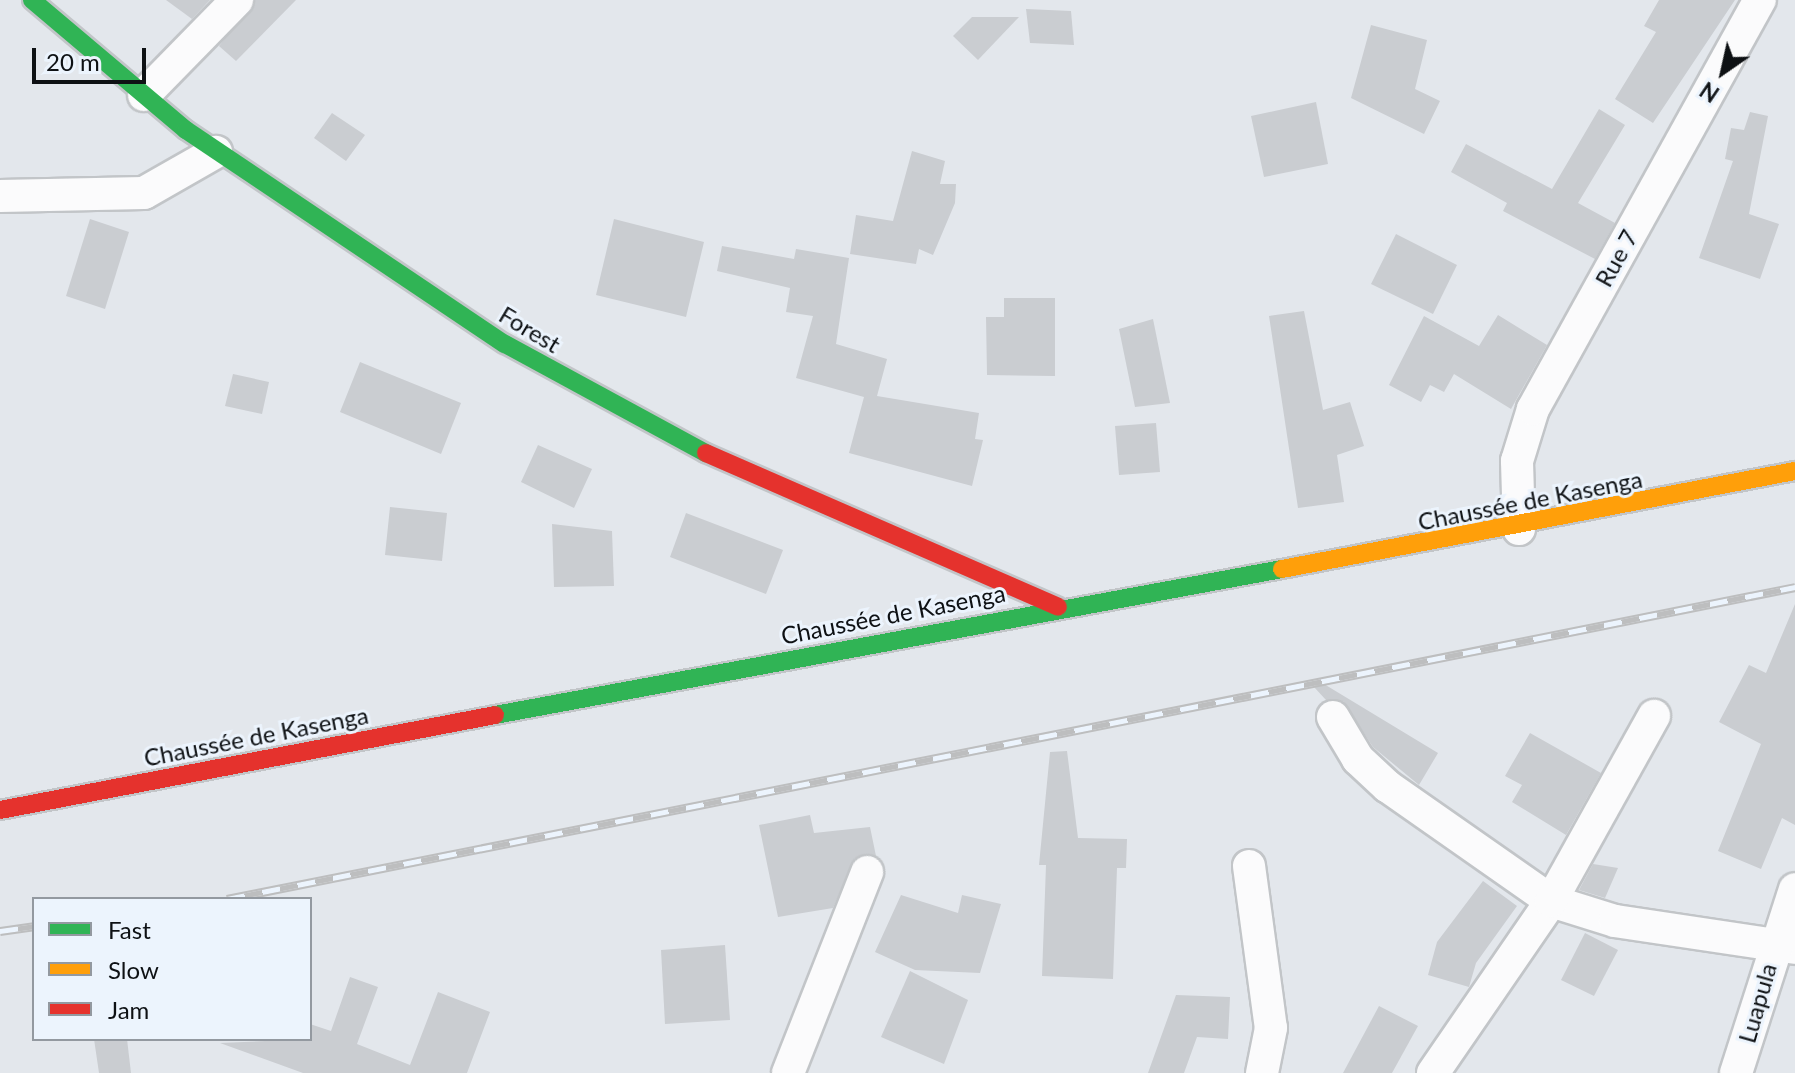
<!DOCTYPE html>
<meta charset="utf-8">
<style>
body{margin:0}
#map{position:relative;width:1795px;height:1073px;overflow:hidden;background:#e3e7ec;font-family:Lato,sans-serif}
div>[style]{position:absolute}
.building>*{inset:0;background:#cacdd1}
.roads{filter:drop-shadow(2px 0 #c2c5c8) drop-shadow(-2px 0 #c2c5c8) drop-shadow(0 2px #c2c5c8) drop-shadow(0 -2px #c2c5c8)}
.street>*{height:32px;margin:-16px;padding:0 16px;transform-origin:16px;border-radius:16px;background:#fbfbfc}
.fast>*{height:18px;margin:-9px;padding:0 9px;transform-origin:9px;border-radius:9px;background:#30b455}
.slow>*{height:18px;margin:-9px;padding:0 9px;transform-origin:9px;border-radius:9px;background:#ff9f0a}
.jam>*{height:18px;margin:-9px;padding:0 9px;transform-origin:9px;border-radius:9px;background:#e5322d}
.rail>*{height:9px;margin-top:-4.5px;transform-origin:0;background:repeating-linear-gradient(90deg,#ecf4fd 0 18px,#bdbebf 0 36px);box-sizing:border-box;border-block:2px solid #bdbebf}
span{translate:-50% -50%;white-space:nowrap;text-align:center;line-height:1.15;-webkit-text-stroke:6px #ecf4fd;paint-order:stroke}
.street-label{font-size:24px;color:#0e1114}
.legend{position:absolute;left:32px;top:897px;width:280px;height:144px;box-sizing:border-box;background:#ecf4fd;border:2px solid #9399a0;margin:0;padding:10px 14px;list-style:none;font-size:24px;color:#0e1114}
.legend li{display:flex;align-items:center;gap:16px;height:40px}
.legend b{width:40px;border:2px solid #9399a0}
.north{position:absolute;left:1683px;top:32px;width:80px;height:80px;-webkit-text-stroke:6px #ecf4fd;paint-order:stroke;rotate:214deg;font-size:22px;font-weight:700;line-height:32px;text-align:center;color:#0e1114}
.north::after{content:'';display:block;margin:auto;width:28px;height:36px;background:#0e1114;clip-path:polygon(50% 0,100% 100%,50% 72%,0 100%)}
.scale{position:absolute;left:32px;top:48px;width:114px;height:36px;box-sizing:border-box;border:4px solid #0e1114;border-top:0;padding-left:10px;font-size:24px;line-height:28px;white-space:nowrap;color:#0e1114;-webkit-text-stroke:6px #ecf4fd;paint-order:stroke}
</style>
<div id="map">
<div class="building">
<div style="clip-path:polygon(166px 0,210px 0,192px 19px)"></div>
<div style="clip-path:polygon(255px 0,296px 0,236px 61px,219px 46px)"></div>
<div style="clip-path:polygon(1659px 0,1735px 0,1653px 123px,1615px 99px,1656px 32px,1644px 26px)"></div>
<div style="clip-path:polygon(1026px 9px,1071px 11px,1074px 45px,1030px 43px)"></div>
<div style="clip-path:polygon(972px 17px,1019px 17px,978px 60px,953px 36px)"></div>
<div style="clip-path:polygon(1371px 25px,1427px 40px,1415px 89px,1440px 101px,1424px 134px,1351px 98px)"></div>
<div style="clip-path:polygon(1316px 102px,1328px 164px,1264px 177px,1251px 116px)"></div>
<div style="clip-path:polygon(1599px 109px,1625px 125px,1578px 203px,1615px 223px,1595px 259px,1503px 211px,1507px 203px,1451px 172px,1466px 144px,1552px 189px)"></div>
<div style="clip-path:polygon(1750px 112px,1768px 116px,1749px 214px,1779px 224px,1760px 279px,1699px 258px,1733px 161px,1725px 159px,1731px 128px,1744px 130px)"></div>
<div style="clip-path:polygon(332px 113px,365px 135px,346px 161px,314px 138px)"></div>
<div style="clip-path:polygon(912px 151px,945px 161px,940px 184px,956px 184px,955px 203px,933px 255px,919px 249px,916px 264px,850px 254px,856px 215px,893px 221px)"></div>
<div style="clip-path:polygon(90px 219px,129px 232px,105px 309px,66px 296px)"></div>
<div style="clip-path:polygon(614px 219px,704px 242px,686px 317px,596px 295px)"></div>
<div style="clip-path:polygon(1396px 234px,1457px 265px,1433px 314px,1371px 284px)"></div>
<div style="clip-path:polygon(722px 246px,794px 259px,796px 249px,849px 258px,836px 344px,887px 359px,877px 396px,979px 413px,975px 439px,983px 440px,972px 486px,849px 453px,864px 397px,796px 378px,813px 316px,786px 312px,790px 288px,717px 271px)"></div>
<div style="clip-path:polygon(1004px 298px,1055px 298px,1055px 376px,987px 375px,986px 317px,1004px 317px)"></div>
<div style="clip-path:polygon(1304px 311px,1323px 410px,1350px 402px,1364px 446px,1337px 455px,1344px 502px,1298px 508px,1269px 316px)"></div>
<div style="clip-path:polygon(1498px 315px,1547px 345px,1511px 409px,1454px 374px,1444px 392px,1430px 385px,1421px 402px,1389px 385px,1424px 316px,1479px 346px)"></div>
<div style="clip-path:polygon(1153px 319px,1170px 403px,1135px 407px,1119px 329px)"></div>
<div style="clip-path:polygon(360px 362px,461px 403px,441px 454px,340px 412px)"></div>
<div style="clip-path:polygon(233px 374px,269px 382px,262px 414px,225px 406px)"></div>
<div style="clip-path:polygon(1156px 423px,1160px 472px,1119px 475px,1115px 426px)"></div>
<div style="clip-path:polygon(538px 445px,592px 469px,574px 508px,521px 482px)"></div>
<div style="clip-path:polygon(390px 507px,447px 513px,442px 561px,385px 555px)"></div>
<div style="clip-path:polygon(686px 513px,783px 550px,766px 594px,670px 557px)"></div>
<div style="clip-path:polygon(552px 524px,612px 531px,614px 586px,554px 587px)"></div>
<div style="clip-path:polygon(1795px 604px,1795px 825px,1782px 818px,1761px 869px,1718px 851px,1761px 744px,1719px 722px,1749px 665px,1766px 673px)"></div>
<div style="clip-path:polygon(1319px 681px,1438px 753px,1419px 785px,1373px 747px,1343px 701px,1326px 700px,1314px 687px)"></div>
<div style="clip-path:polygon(1530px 733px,1601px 773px,1566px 835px,1512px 802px,1522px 785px,1505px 776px)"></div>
<div style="clip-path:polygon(1067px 751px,1078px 838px,1127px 839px,1126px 868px,1117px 868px,1113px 979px,1042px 976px,1046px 865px,1039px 865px,1050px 752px)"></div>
<div style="clip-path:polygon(810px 815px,814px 833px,870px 827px,876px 856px,855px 858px,833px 908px,778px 917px,759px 825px)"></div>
<div style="clip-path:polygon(1593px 864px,1618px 868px,1605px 898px,1579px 890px)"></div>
<div style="clip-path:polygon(1483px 881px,1517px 906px,1476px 963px,1469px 987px,1428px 975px,1437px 942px)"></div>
<div style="clip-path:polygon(901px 895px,958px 913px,962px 895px,1001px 904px,980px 973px,915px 970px,875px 952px)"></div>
<div style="clip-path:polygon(1585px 933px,1618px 950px,1594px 996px,1561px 980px)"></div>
<div style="clip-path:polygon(725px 945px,730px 1020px,665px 1024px,661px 950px)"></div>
<div style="clip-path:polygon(910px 971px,968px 1000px,944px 1064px,881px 1037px)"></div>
<div style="clip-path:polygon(350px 977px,378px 987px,357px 1044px,410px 1065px,438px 992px,490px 1012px,467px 1073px,303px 1073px,220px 1043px,310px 1039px,310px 1024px,331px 1031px)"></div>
<div style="clip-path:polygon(1176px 995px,1230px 997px,1228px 1039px,1197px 1037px,1184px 1073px,1148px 1073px)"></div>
<div style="clip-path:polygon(1379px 1006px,1418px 1026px,1392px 1073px,1343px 1073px)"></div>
<div style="clip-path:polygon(94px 1039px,127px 1039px,131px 1073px,99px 1073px)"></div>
</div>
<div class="roads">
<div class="street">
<div style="left:144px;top:95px;width:133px;rotate:-45.6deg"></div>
<div style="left:0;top:196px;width:144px;rotate:-1.2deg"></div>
<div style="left:144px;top:193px;width:83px;rotate:-29.7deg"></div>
<div style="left:1519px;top:529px;width:68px;rotate:-91.7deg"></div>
<div style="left:1517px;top:461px;width:54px;rotate:-72.9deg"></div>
<div style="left:1533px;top:409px;width:468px;rotate:-61deg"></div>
<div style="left:1333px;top:717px;width:49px;rotate:59.2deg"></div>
<div style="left:1358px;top:759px;width:40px;rotate:43deg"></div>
<div style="left:1387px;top:786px;width:200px;rotate:35deg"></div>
<div style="left:1551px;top:901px;width:67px;rotate:17.4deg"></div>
<div style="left:1615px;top:921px;width:182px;rotate:8.5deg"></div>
<div style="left:1249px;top:866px;width:163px;rotate:82.3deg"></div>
<div style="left:1271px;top:1028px;width:46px;rotate:101.3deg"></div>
<div style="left:788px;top:1073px;width:216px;rotate:-68.5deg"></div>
<div style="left:1433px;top:1073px;width:209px;rotate:-55.5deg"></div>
<div style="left:1551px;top:901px;width:212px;rotate:-60.9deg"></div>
<div style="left:1736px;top:1073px;width:193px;rotate:-72.2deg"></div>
</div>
<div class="fast">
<div style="left:32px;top:0;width:202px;rotate:40.2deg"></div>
<div style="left:186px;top:130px;width:384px;rotate:33.9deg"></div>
<div style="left:505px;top:344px;width:229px;rotate:28.5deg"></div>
<div style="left:495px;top:715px;width:800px;rotate:-10.51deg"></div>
</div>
<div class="slow">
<div style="left:1282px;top:569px;width:522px;rotate:-10.82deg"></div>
</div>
<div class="jam">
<div style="left:706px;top:453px;width:384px;rotate:23.6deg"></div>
<div style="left:0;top:810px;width:504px;rotate:-10.86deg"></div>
</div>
</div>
<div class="rail">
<div style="left:227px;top:899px;width:1599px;rotate:-11.25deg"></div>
<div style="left:0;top:931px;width:34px;rotate:-8deg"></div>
</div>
<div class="street-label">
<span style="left:1616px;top:258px;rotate:-61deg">Rue 7</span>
<span style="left:530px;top:329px;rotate:31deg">Forest</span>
<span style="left:1530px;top:500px;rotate:-11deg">Chaussée de Kasenga</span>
<span style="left:893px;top:614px;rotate:-11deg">Chaussée de Kasenga</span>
<span style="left:256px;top:736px;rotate:-11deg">Chaussée de Kasenga</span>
<span style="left:1757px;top:1003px;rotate:-74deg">Luapula</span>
</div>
<ul class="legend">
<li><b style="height:10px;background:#30b455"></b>Fast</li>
<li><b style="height:10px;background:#ff9f0a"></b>Slow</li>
<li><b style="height:10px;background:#e5322d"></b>Jam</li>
</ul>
<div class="north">N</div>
<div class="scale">20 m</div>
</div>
